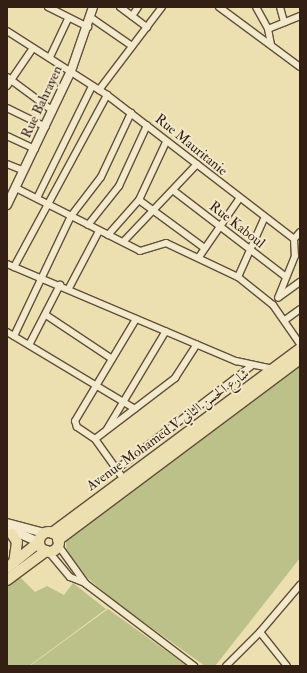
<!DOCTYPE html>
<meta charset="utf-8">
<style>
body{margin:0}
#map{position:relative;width:307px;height:673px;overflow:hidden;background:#ecdfb0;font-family:"IM FELL Double Pica",Amiri,serif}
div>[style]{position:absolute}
.green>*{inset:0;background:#bbc188}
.roads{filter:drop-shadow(1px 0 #624f3c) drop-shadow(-1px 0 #624f3c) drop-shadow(0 1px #624f3c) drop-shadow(0 -1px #624f3c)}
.minor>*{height:6px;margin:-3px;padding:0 3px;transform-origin:3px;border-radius:3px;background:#f3eacc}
.tertiary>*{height:8px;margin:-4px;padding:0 4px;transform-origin:4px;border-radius:4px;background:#f3eacc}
.trunk>*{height:10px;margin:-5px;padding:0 5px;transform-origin:5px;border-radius:5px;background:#ecdfb0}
.trunk>.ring{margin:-5px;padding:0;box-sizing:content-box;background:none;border:10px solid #ecdfb0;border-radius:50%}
span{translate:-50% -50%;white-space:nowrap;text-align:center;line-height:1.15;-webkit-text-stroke:4px #f3eacc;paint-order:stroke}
.street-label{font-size:14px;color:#341f15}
.frame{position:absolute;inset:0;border:8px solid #341f15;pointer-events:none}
</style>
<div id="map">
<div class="green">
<div style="clip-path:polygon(300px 365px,300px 558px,215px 666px,205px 666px,114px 601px,67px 560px,66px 541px)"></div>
<div style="clip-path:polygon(20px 577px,35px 592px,47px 586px,64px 595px,73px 583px,106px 609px,29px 666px,7px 666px,7px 587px)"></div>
<div style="clip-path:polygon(108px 609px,187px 666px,30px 666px)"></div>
</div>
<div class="roads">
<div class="minor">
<div style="left:48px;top:7px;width:45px;rotate:26.6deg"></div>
<div style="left:120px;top:7px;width:34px;rotate:37deg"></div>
<div style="left:219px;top:7px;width:101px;rotate:36.5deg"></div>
<div style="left:256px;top:7px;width:25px;rotate:61deg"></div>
<div style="left:268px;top:29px;width:15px;rotate:79deg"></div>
<div style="left:280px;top:7px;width:16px;rotate:75deg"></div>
<div style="left:132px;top:16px;width:11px;rotate:-56deg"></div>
<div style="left:90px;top:17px;width:51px;rotate:34.6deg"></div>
<div style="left:268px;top:29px;width:35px;rotate:-22deg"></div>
<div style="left:7px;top:31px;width:119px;rotate:32.6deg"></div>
<div style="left:107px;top:95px;width:236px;rotate:37.6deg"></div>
<div style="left:294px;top:239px;width:17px;rotate:87deg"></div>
<div style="left:295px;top:256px;width:45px;rotate:112deg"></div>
<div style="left:50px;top:57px;width:42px;rotate:-64.7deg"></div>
<div style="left:7px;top:77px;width:57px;rotate:36.5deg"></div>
<div style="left:7px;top:86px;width:46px;rotate:-55.6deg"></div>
<div style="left:99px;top:90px;width:104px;rotate:-52.8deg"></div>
<div style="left:7px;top:108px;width:43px;rotate:26deg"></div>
<div style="left:7px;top:136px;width:31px;rotate:25deg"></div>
<div style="left:7px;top:164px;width:18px;rotate:22deg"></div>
<div style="left:16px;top:188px;width:139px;rotate:26.9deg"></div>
<div style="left:140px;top:251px;width:27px;rotate:-17deg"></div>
<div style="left:166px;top:243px;width:80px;rotate:25.3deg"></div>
<div style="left:238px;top:277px;width:45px;rotate:38.7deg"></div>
<div style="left:273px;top:305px;width:47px;rotate:55.3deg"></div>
<div style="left:174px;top:191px;width:141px;rotate:37.5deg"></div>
<div style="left:37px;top:198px;width:125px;rotate:-63.8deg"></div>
<div style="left:139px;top:200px;width:79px;rotate:36.3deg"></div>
<div style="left:88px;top:225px;width:50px;rotate:-51.5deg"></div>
<div style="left:119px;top:186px;width:67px;rotate:-65.3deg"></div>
<div style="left:108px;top:235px;width:47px;rotate:-48.5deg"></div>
<div style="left:139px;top:200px;width:64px;rotate:-65deg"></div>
<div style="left:294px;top:239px;width:9px;rotate:-49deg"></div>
<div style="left:124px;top:241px;width:106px;rotate:-46.5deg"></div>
<div style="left:199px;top:257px;width:70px;rotate:-55.4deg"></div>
<div style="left:7px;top:264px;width:249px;rotate:23deg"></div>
<div style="left:236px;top:361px;width:38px;rotate:12deg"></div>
<div style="left:14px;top:267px;width:196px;rotate:-61.6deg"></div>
<div style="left:238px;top:277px;width:64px;rotate:-65.9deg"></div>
<div style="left:69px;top:288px;width:64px;rotate:-62.2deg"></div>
<div style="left:279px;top:297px;width:26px;rotate:-36deg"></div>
<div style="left:46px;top:315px;width:79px;rotate:33.7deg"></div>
<div style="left:285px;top:320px;width:19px;rotate:-36deg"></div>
<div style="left:7px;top:332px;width:149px;rotate:31deg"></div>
<div style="left:14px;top:336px;width:133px;rotate:-64.6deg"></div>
<div style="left:71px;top:216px;width:49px;rotate:-52.4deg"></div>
<div style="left:101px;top:177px;width:71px;rotate:-64.9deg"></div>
<div style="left:29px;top:345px;width:68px;rotate:-62.7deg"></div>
<div style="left:107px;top:429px;width:114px;rotate:-59deg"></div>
<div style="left:95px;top:439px;width:101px;rotate:-37.3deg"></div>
<div style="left:175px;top:378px;width:40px;rotate:-57.1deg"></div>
<div style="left:117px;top:469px;width:169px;rotate:-37.5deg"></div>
<div style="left:125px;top:481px;width:52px;rotate:-125.5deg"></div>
<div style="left:95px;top:439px;width:22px;rotate:-146deg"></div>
<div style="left:77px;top:427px;width:6px;rotate:-108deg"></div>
<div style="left:75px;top:421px;width:119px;rotate:-59.1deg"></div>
<div style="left:58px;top:545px;width:48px;rotate:54.3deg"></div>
<div style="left:86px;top:584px;width:136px;rotate:37.2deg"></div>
<div style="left:48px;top:551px;width:34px;rotate:50deg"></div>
<div style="left:70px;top:577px;width:16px;rotate:22deg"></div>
<div style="left:226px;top:666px;width:48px;rotate:-45deg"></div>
<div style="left:287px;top:666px;width:43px;rotate:-128.5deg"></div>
<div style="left:260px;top:632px;width:62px;rotate:-49.6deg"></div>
</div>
<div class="tertiary">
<div style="left:7px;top:205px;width:148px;rotate:-64.5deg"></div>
<div style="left:71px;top:71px;width:68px;rotate:-71deg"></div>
<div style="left:7px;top:523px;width:39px;rotate:15deg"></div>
<div style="left:7px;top:528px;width:35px;rotate:24deg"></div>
</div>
<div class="trunk">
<div class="ring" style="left:39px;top:532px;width:10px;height:10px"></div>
<div style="left:52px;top:533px;width:309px;rotate:-36.6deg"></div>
<div style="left:12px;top:534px;width:9px;rotate:58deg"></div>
<div style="left:17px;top:542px;width:21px;rotate:98deg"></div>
<div style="left:58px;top:540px;width:302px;rotate:-36.8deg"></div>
<div style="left:7px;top:568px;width:41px;rotate:-39.1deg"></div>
<div style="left:7px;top:580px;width:49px;rotate:-36.6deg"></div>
</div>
</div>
<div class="street-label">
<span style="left:42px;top:102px;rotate:-65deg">Rue Bahrayen</span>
<span style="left:191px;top:145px;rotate:39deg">Rue Mauritanie</span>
<span style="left:237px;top:225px;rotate:38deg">Rue Kaboul</span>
<span style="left:168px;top:430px;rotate:-36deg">Avenue Mohamed V شارع الحسن الثاني</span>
</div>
<div class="frame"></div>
</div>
